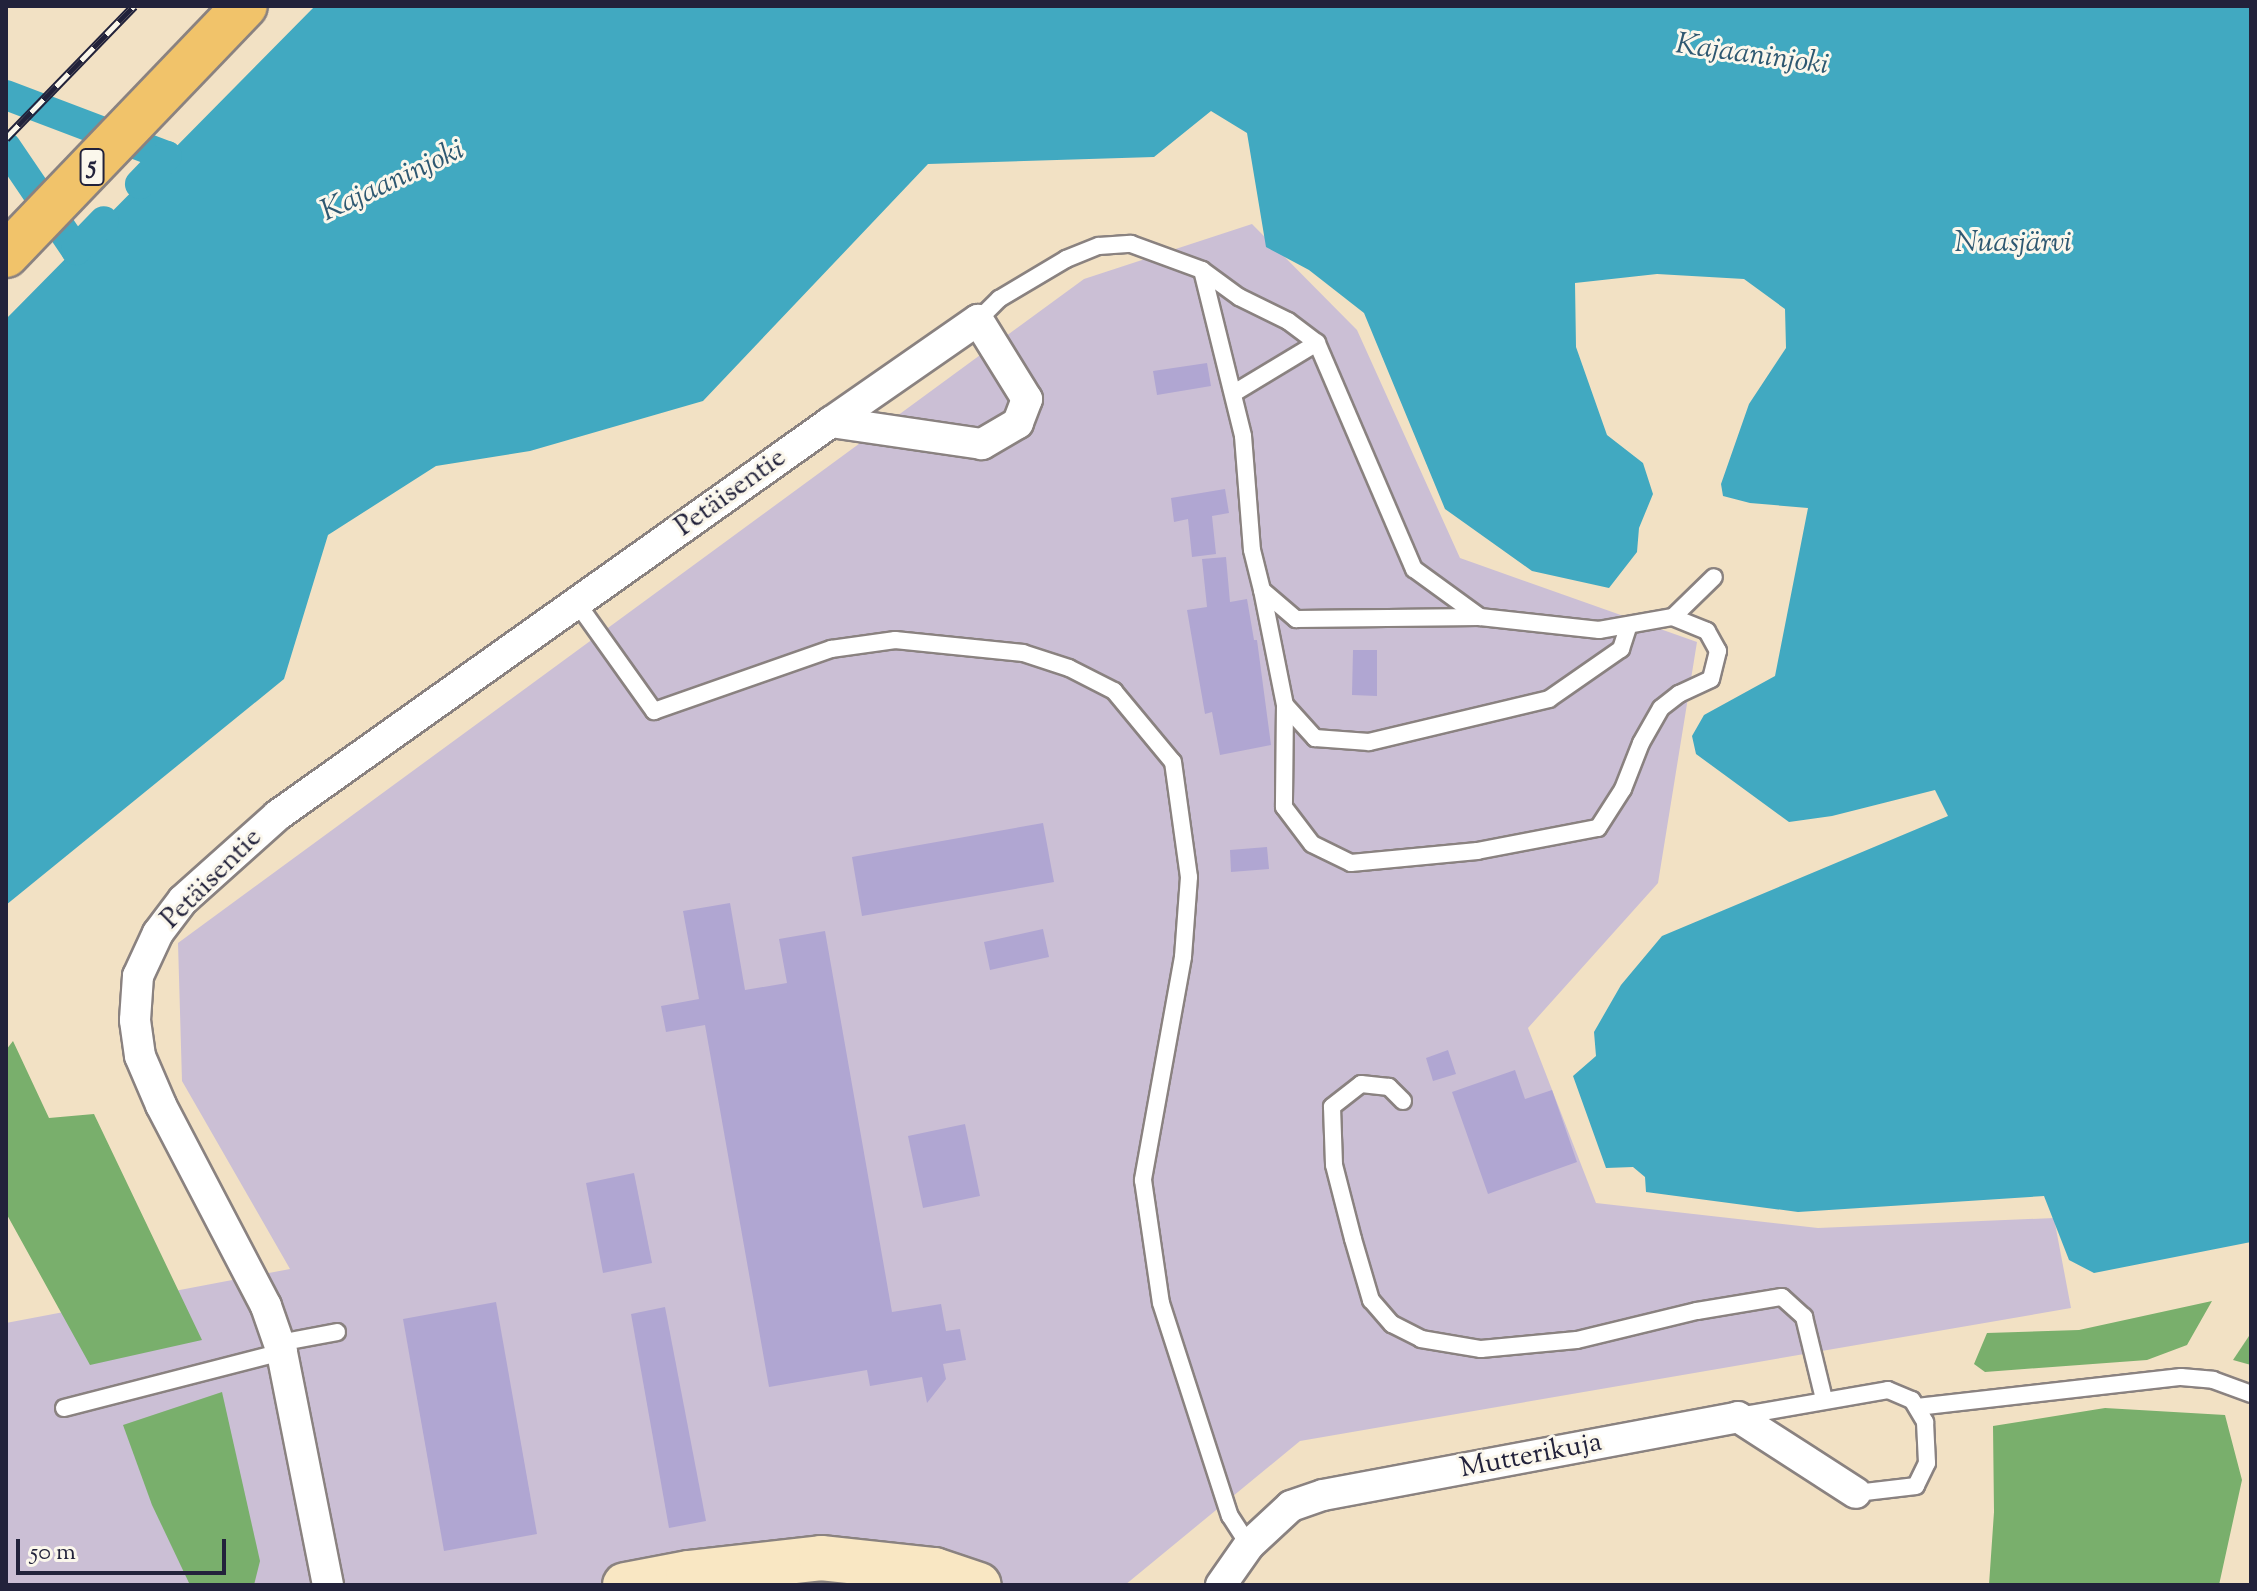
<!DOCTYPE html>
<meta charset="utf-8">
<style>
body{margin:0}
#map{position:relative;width:2257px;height:1591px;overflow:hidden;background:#f2e1c4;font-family:"Sorts Mill Goudy",serif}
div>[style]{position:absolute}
.industrial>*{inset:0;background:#cbbfd5}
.forest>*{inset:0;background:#79af6c}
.water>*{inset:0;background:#41a9c1}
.canal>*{height:30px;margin:-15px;padding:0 15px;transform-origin:15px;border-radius:15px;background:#41a9c1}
.building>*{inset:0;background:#b0a6d2}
.roads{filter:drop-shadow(2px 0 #8a8280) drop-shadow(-2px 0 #8a8280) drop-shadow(0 2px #8a8280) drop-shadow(0 -2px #8a8280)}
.lane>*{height:16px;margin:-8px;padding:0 8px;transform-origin:8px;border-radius:8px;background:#fff}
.street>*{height:30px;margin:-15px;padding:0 15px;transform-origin:15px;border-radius:15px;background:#fff}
.secondary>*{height:44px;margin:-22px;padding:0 22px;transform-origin:22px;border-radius:22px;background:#f9e7c3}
.highway>*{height:44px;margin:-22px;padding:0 22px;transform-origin:22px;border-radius:22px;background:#f1c36a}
.rail>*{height:9px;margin-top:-4.5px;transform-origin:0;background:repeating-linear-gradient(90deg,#fbf7ec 0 18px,#22223b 0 36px);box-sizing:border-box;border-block:2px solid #22223b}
span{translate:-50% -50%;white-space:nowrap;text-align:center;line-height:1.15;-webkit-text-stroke:6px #fbf7ec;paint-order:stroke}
.shield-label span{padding:2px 6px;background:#fbf7ec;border:2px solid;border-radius:6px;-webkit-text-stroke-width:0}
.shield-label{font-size:26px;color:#22223b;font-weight:700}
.street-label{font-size:28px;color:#22223b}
.water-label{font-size:30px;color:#2e5871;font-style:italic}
.frame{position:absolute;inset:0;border:8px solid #22223b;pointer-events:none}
.scale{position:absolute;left:16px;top:1539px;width:210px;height:36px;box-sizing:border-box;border:4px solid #22223b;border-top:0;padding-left:10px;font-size:24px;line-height:28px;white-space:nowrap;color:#22223b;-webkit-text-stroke:6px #fbf7ec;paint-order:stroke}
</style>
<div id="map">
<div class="industrial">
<div style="clip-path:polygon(1252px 224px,1357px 330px,1460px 558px,1697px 642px,1658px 883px,1528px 1028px,1596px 1203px,1818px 1228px,2054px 1218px,2071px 1308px,1300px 1441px,1125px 1585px,6px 1585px,6px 1323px,290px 1269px,182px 1081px,178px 943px,1084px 279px)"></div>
</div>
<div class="forest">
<div style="clip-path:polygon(13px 1041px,49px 1118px,94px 1114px,202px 1340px,90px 1365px,6px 1213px,6px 1050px)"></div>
<div style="clip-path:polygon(2212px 1301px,2187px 1345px,2147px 1360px,1985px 1372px,1974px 1364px,1987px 1333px,2079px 1330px)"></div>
<div style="clip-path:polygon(2251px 1333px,2251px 1365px,2233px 1360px)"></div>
<div style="clip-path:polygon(222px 1392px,260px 1561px,254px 1585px,190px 1585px,152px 1505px,123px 1425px)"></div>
<div style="clip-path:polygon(2105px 1408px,2225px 1415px,2242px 1480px,2219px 1585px,1989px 1585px,1994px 1512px,1993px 1426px)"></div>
</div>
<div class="water">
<div style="clip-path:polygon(315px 6px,2251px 6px,2251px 1242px,2094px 1273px,2069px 1260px,2044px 1196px,1798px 1212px,1646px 1192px,1645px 1177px,1633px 1167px,1606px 1168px,1573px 1076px,1596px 1056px,1594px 1032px,1621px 985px,1662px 936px,1948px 816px,1935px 790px,1832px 816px,1789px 822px,1696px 754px,1692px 736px,1704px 715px,1775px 676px,1808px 508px,1750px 503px,1723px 496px,1721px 484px,1749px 404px,1786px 348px,1785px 309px,1744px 279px,1657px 274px,1575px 283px,1576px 347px,1607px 435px,1643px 463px,1653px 494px,1639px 528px,1637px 552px,1609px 588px,1532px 571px,1445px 509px,1364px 313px,1309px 270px,1266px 247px,1247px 133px,1211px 111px,1154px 157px,928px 164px,703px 401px,530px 451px,436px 466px,328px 535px,284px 679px,6px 905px,6px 319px)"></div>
</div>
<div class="canal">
<div style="left:6px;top:95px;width:172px;rotate:20.8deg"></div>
<div style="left:167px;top:156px;width:39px;rotate:134deg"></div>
<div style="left:6px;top:147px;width:125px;rotate:55.8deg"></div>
<div style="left:76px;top:250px;width:40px;rotate:-46deg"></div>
</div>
<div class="building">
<div style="clip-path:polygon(1207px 363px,1211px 386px,1157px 395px,1153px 371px)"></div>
<div style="clip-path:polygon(1225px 489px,1229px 513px,1212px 516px,1216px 554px,1192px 557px,1188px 519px,1174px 522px,1171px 498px)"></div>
<div style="clip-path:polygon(1226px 557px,1230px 602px,1247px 599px,1254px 640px,1257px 640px,1271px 745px,1220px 755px,1212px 712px,1205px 714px,1187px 610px,1207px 607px,1202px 559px)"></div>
<div style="clip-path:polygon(1353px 650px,1377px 650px,1377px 696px,1352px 695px)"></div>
<div style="clip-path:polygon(1043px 823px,1054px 882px,862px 916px,852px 857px)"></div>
<div style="clip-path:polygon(1267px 847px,1269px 869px,1231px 872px,1230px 850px)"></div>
<div style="clip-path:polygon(730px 903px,745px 990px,787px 983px,779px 939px,825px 931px,892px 1312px,941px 1304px,946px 1331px,960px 1329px,966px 1360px,943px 1364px,946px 1379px,927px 1403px,922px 1377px,870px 1386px,867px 1370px,769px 1387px,705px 1025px,666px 1032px,661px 1006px,699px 999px,683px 911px)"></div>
<div style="clip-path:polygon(1043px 929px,1049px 957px,990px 970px,984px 942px)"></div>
<div style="clip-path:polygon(1448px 1050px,1456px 1074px,1433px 1081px,1426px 1058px)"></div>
<div style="clip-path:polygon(1515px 1070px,1525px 1099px,1552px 1090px,1577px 1162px,1488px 1194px,1452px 1092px)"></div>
<div style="clip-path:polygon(965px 1124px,980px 1196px,923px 1208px,908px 1136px)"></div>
<div style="clip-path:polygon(634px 1173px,652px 1263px,603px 1273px,586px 1183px)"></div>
<div style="clip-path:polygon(496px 1302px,537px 1534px,444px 1551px,403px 1319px)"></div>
<div style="clip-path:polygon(665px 1307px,706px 1521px,669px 1528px,631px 1314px)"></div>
</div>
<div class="roads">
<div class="lane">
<div style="left:1202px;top:270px;width:171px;rotate:76.1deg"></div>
<div style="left:1243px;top:436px;width:114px;rotate:85.5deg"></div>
<div style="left:1252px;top:550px;width:41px;rotate:76deg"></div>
<div style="left:1262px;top:590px;width:45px;rotate:40.5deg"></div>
<div style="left:1296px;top:619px;width:183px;rotate:-0.6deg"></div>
<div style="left:978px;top:320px;width:30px;rotate:-45deg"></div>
<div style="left:999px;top:299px;width:78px;rotate:-30.8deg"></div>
<div style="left:1066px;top:259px;width:35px;rotate:-22deg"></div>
<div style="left:1099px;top:246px;width:32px;rotate:-4deg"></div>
<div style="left:1131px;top:244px;width:76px;rotate:20.1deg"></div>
<div style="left:1202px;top:270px;width:46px;rotate:36.1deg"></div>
<div style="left:1239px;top:297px;width:55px;rotate:26.1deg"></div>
<div style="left:1288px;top:321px;width:36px;rotate:37deg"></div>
<div style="left:1317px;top:343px;width:246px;rotate:66.8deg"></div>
<div style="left:1414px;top:569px;width:82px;rotate:36deg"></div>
<div style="left:1480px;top:617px;width:120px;rotate:6.2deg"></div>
<div style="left:1599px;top:630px;width:75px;rotate:-10deg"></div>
<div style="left:1673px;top:617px;width:57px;rotate:-44.3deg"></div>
<div style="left:1234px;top:393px;width:97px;rotate:-31.1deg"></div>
<div style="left:1262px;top:590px;width:117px;rotate:78.7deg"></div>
<div style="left:1285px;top:705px;width:45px;rotate:47.7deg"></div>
<div style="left:1315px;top:738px;width:54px;rotate:4.2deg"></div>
<div style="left:1369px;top:742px;width:185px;rotate:-13.4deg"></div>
<div style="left:1549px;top:699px;width:88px;rotate:-34.8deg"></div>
<div style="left:1621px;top:649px;width:25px;rotate:-72deg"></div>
<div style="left:577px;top:603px;width:133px;rotate:54.5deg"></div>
<div style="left:654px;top:711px;width:188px;rotate:-19.3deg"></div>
<div style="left:831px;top:649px;width:65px;rotate:-8deg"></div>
<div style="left:895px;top:640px;width:129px;rotate:5.8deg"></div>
<div style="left:1023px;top:653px;width:48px;rotate:18.1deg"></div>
<div style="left:1069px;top:668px;width:51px;rotate:27.1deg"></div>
<div style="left:1114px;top:691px;width:92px;rotate:50.3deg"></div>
<div style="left:1173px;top:762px;width:116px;rotate:82.1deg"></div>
<div style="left:1189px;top:877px;width:80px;rotate:94.3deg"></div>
<div style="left:1183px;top:957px;width:227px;rotate:100.2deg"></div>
<div style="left:1143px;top:1180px;width:124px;rotate:81.7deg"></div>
<div style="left:1161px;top:1303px;width:224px;rotate:72.1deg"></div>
<div style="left:1230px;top:1516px;width:35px;rotate:57deg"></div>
<div style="left:1285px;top:705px;width:102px;rotate:90.6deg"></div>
<div style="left:1284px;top:807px;width:46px;rotate:52.9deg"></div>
<div style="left:1312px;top:844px;width:43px;rotate:26deg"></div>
<div style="left:1351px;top:863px;width:127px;rotate:-5.4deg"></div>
<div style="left:1477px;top:851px;width:123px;rotate:-10.8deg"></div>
<div style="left:1598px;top:828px;width:46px;rotate:-57.3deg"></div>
<div style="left:1623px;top:789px;width:49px;rotate:-68.6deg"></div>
<div style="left:1641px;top:743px;width:40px;rotate:-60.3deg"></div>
<div style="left:1661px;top:708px;width:23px;rotate:-38deg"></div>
<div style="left:1679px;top:694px;width:35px;rotate:-25deg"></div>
<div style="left:1711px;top:679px;width:29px;rotate:-76deg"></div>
<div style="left:1718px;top:651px;width:23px;rotate:-119deg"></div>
<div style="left:1707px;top:631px;width:37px;rotate:-158deg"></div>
<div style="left:1403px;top:1101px;width:20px;rotate:-135deg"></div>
<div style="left:1389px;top:1087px;width:28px;rotate:-174deg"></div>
<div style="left:1361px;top:1084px;width:37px;rotate:142deg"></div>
<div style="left:1332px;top:1107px;width:58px;rotate:88deg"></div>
<div style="left:1334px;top:1165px;width:76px;rotate:75.6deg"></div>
<div style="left:1353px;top:1239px;width:64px;rotate:73.6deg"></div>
<div style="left:1371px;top:1300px;width:32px;rotate:49deg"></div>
<div style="left:1392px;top:1324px;width:33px;rotate:27deg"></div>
<div style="left:1421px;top:1339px;width:61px;rotate:9.5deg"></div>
<div style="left:1481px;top:1349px;width:96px;rotate:-5.4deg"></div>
<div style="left:1577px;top:1340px;width:123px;rotate:-13.6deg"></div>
<div style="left:1697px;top:1311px;width:86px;rotate:-9.4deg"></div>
<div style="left:1782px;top:1297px;width:30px;rotate:42deg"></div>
<div style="left:1804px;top:1317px;width:84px;rotate:76.3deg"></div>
<div style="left:279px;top:1343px;width:59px;rotate:-10.7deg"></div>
<div style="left:1917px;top:1407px;width:266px;rotate:-6.5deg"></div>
<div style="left:2181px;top:1377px;width:32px;rotate:5deg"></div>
<div style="left:2213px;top:1380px;width:40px;rotate:20.2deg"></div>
<div style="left:64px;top:1408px;width:225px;rotate:-14.4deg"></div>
<div style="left:1739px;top:1416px;width:151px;rotate:-9.9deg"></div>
<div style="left:1888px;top:1390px;width:26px;rotate:23deg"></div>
<div style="left:1912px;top:1400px;width:26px;rotate:59deg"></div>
<div style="left:1925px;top:1422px;width:41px;rotate:87.2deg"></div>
<div style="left:1927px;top:1463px;width:25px;rotate:116deg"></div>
<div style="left:1916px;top:1486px;width:60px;rotate:173.3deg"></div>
</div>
<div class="street">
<div style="left:328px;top:1585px;width:237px;rotate:-101.2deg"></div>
<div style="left:282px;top:1352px;width:49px;rotate:-109.2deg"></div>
<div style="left:266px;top:1306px;width:227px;rotate:-117.6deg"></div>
<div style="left:161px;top:1105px;width:53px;rotate:-113.2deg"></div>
<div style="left:140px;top:1056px;width:36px;rotate:-98deg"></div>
<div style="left:135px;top:1020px;width:44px;rotate:-86.1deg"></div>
<div style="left:138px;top:976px;width:47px;rotate:-65.1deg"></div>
<div style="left:158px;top:933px;width:41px;rotate:-52.9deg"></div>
<div style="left:183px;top:900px;width:127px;rotate:-41.8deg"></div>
<div style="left:278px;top:815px;width:678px;rotate:-35.4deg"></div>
<div style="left:831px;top:422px;width:179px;rotate:-34.8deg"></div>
<div style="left:978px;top:320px;width:93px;rotate:58.2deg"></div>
<div style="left:1027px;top:399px;width:26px;rotate:111deg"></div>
<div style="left:1018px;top:423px;width:42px;rotate:149.7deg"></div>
<div style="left:982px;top:444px;width:153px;rotate:-171.7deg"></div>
<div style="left:1221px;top:1585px;width:49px;rotate:-55deg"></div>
<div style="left:1249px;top:1545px;width:57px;rotate:-42.9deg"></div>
<div style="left:1291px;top:1506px;width:34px;rotate:-19deg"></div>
<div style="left:1323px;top:1495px;width:422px;rotate:-10.6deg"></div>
<div style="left:1738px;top:1417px;width:140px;rotate:32.8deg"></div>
</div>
<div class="secondary">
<div style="left:625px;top:1585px;width:64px;rotate:-10.8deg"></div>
<div style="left:688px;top:1573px;width:134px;rotate:-6.4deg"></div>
<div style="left:821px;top:1558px;width:114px;rotate:6.1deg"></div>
<div style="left:934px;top:1570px;width:47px;rotate:18.4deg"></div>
</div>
<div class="highway">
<div style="left:6px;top:255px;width:345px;rotate:-46.2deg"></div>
</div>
</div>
<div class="rail">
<div style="left:6px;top:138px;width:184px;rotate:-45.9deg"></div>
</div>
<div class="shield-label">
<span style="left:92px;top:167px">5</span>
</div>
<div class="street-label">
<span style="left:731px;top:493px;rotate:-36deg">Petäisentie</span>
<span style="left:212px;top:879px;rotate:-45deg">Petäisentie</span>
<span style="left:1531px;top:1456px;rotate:-11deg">Mutterikuja</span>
</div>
<div class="water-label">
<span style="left:1752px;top:56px;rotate:8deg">Kajaaninjoki</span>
<span style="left:393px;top:182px;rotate:-25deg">Kajaaninjoki</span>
<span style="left:2013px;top:244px">Nuasjärvi</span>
</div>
<div class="frame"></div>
<div class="scale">50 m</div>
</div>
